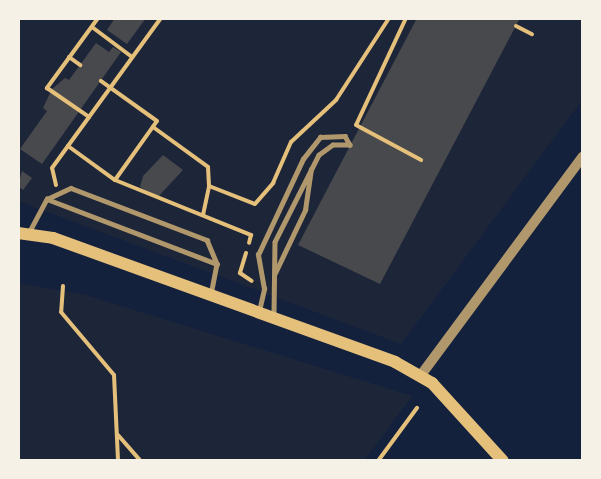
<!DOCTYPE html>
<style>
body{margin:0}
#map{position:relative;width:601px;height:479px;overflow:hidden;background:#14213d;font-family:"Exo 2",sans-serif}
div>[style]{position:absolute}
.green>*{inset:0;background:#1d2539}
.building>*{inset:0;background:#48494c}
.path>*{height:4px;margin:-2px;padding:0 2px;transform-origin:2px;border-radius:2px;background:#e5c07b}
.service>*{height:4.5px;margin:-2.25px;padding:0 2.25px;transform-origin:2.25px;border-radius:2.25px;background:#b1986c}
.tertiary>*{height:10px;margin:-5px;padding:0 5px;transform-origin:5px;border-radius:5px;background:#b1986c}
.secondary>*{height:12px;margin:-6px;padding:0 6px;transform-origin:6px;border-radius:6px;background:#e5c07b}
span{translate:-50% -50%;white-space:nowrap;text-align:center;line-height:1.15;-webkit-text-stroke:6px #f6f1e7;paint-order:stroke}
.frame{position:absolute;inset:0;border:20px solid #f6f1e7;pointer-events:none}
</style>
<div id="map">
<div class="green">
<div style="clip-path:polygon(18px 18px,583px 18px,583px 99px,401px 344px,18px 201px)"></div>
<div style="clip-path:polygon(18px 283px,86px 295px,412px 396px,364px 461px,18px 461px)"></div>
</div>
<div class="building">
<div style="clip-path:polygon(115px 18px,146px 18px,127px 44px,107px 30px)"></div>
<div style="clip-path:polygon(417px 18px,520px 18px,380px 284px,298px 245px)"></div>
<div style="clip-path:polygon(96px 43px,109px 52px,113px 47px,121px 52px,42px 164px,20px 149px,47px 111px,43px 108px,52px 89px,65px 78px,69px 80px)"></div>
<div style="clip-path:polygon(163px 155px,183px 170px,157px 198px,140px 187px,143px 176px)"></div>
<div style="clip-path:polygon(22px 171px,32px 178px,23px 190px,18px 186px)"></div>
</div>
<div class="path">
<div style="left:98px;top:18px;width:87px;rotate:126.1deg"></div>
<div style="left:47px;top:88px;width:51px;rotate:34.6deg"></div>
<div style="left:89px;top:117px;width:122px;rotate:-54deg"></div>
<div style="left:406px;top:18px;width:118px;rotate:115deg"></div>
<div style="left:356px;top:125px;width:74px;rotate:28.3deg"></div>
<div style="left:516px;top:26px;width:18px;rotate:27deg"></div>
<div style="left:92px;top:27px;width:50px;rotate:36.9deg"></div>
<div style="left:69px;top:57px;width:14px;rotate:36deg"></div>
<div style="left:153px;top:127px;width:68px;rotate:36deg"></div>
<div style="left:208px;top:167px;width:19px;rotate:87deg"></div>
<div style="left:209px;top:186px;width:49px;rotate:21.4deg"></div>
<div style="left:255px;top:204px;width:28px;rotate:-49deg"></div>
<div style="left:273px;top:183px;width:45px;rotate:-66.3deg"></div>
<div style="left:291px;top:142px;width:62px;rotate:-43deg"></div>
<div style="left:336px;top:100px;width:98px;rotate:-57.1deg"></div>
<div style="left:68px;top:146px;width:58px;rotate:35.9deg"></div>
<div style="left:115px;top:180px;width:72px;rotate:-54.6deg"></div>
<div style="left:157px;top:121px;width:69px;rotate:-144.5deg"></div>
<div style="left:115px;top:180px;width:147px;rotate:22deg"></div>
<div style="left:251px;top:235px;width:8px;rotate:104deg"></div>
<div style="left:56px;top:185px;width:17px;rotate:-103deg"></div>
<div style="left:52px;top:168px;width:63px;rotate:-54deg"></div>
<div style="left:203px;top:215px;width:30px;rotate:-78deg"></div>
<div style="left:246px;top:253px;width:21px;rotate:107deg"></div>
<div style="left:240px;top:273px;width:14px;rotate:34deg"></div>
<div style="left:63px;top:286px;width:26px;rotate:94deg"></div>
<div style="left:61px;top:312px;width:82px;rotate:49.9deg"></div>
<div style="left:114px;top:375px;width:86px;rotate:87.3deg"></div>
<div style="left:118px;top:435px;width:35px;rotate:49deg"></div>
<div style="left:378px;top:461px;width:66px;rotate:-53.7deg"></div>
</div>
<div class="service">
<div style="left:47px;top:199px;width:182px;rotate:20.9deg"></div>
<div style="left:28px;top:234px;width:40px;rotate:-62deg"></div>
<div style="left:47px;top:199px;width:26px;rotate:-25deg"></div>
<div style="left:71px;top:188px;width:146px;rotate:20.9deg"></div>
<div style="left:207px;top:240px;width:26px;rotate:67deg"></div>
<div style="left:217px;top:264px;width:31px;rotate:101deg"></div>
<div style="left:275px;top:273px;width:70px;rotate:-64.5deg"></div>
<div style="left:305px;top:210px;width:41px;rotate:-81.7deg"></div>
<div style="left:259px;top:311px;width:23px;rotate:-77deg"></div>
<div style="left:264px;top:289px;width:35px;rotate:-100deg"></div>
<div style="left:258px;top:255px;width:106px;rotate:-64.9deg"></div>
<div style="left:303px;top:159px;width:28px;rotate:-52deg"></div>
<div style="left:320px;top:137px;width:25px;rotate:-2deg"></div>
<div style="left:345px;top:136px;width:10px;rotate:61deg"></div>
<div style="left:350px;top:145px;width:17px;rotate:180deg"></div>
<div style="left:333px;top:145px;width:17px;rotate:144deg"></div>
<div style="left:319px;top:155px;width:97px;rotate:116.8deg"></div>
<div style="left:275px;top:242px;width:74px;rotate:90.8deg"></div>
</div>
<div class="tertiary">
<div style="left:421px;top:375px;width:272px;rotate:-53.5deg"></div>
</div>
<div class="secondary">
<div style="left:18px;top:233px;width:35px;rotate:8deg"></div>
<div style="left:53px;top:238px;width:364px;rotate:19.9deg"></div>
<div style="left:395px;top:362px;width:43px;rotate:29.6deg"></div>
<div style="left:432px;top:383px;width:105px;rotate:47.7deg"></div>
</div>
<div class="frame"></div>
</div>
